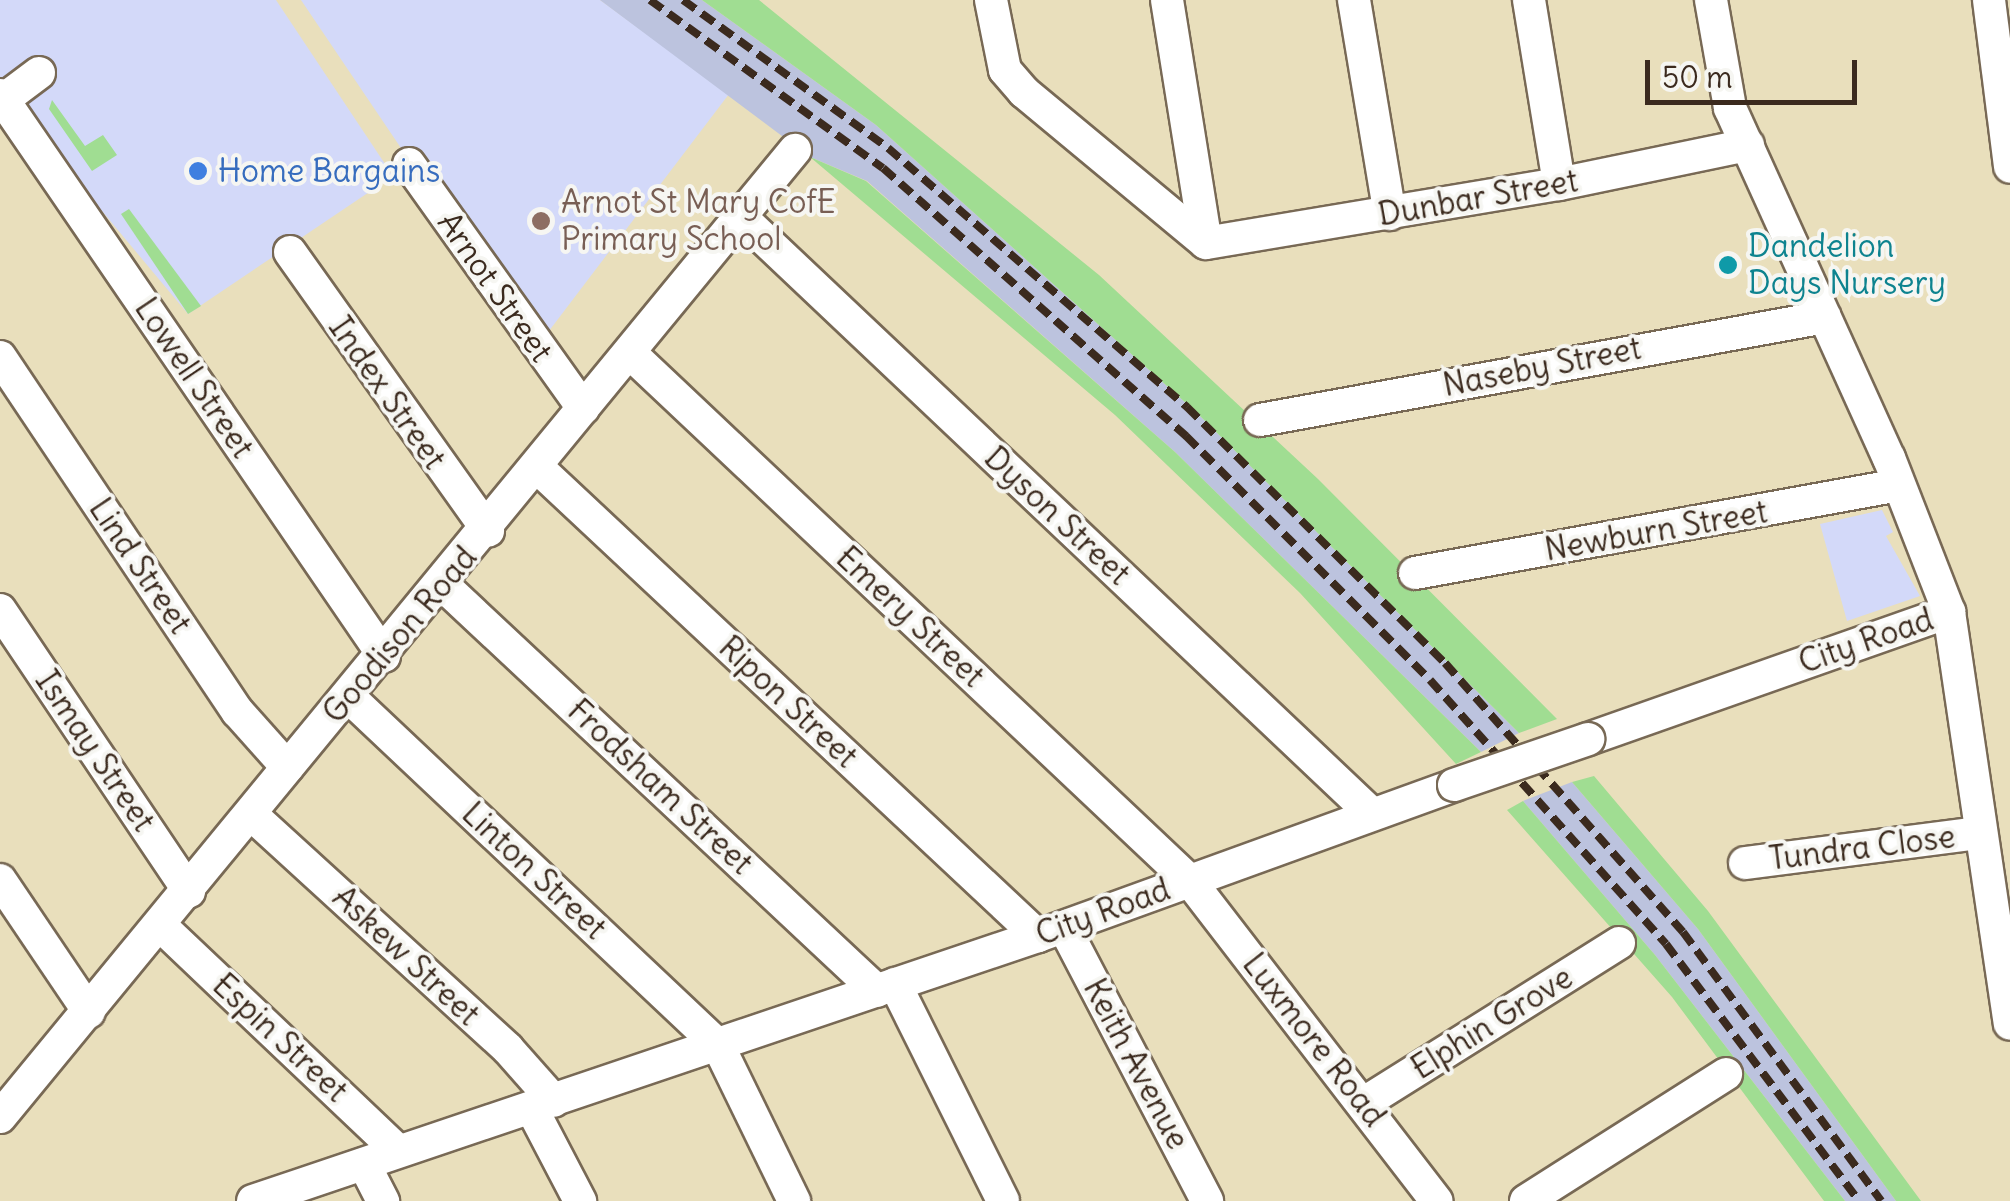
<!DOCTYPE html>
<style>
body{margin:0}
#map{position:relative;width:2010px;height:1201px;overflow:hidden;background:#e9dfbc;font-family:Delius,sans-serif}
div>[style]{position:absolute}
.built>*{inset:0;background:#d3d9f9}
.industrial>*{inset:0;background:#bcc3de}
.green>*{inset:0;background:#a0dd92}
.roads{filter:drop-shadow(2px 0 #786955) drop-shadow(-2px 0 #786955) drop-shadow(0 2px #786955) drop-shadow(0 -2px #786955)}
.street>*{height:32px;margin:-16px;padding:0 16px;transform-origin:16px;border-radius:16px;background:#fff}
.rail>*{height:8px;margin-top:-4px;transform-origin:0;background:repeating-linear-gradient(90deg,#3b2a1e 0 15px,transparent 0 23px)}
.bridges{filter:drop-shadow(2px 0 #786955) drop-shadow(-2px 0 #786955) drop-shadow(0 2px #786955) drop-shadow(0 -2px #786955)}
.street-bridge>*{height:32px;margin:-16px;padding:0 16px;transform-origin:16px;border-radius:16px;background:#fff}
.dots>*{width:28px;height:28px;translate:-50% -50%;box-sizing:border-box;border:5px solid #f6f6f2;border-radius:50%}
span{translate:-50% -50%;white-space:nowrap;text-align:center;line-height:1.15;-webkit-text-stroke:8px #f6f6f2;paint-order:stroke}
.shop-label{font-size:32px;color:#366cbe}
.left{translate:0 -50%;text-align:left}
.street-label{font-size:32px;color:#3b2a1e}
.education-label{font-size:32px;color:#785e54}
.culture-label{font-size:32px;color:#0d838f}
.scale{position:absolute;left:1645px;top:60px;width:212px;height:45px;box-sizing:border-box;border:5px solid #3b2a1e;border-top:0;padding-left:12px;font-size:30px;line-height:35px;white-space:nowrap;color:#3b2a1e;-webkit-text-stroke:8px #f6f6f2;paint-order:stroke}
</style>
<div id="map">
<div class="built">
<div style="clip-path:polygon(0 0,276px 0,393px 176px,188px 314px,0 89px)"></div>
<div style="clip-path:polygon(301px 0,600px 0,729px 94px,536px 348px)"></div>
<div style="clip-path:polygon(1882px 510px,1893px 532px,1886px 536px,1920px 596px,1847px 621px,1820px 524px)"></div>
</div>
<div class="industrial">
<div style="clip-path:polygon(600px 0,702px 0,876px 125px,1196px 412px,1519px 733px,1481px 752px,1175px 452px,867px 181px,810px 157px)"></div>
<div style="clip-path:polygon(1572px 782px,1698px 929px,1896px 1201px,1845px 1201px,1655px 955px,1523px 801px)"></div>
</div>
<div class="green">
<div style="clip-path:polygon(702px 0,759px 0,1099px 275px,1318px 479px,1557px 719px,1519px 733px,1196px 412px,876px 125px)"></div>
<div style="clip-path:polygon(52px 100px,85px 146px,103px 135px,117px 155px,92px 171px,49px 109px)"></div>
<div style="clip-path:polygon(810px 157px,866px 181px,1175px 452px,1481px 752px,1456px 764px,1300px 593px,1115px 415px)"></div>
<div style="clip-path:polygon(129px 209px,201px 306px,188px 314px,121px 214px)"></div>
<div style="clip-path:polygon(1594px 776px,1708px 911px,1921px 1201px,1896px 1201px,1698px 929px,1572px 782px)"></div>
<div style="clip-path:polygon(1523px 801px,1655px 955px,1845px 1201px,1824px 1201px,1672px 997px,1507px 810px)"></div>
</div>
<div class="roads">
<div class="street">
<div style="left:991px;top:0;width:71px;rotate:78.7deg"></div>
<div style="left:1005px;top:70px;width:29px;rotate:49deg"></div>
<div style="left:1024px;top:92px;width:236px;rotate:39.7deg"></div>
<div style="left:1167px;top:0;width:246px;rotate:80.9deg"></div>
<div style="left:1354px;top:0;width:217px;rotate:80.5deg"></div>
<div style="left:1529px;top:0;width:186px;rotate:80.7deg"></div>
<div style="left:1711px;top:0;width:110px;rotate:80deg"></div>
<div style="left:1730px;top:108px;width:384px;rotate:65.6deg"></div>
<div style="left:1889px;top:458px;width:165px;rotate:68.7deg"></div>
<div style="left:1949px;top:612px;width:416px;rotate:81.6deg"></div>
<div style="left:1989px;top:0;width:168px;rotate:82.8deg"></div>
<div style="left:0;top:95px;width:680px;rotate:55.61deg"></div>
<div style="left:3px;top:100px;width:45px;rotate:-36.9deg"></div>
<div style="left:409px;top:164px;width:300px;rotate:54.5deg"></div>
<div style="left:742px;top:218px;width:867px;rotate:43.41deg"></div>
<div style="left:1206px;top:243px;width:358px;rotate:-9.5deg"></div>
<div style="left:1559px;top:184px;width:193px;rotate:-11.7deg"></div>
<div style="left:290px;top:252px;width:342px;rotate:54.6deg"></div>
<div style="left:630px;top:353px;width:770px;rotate:43.32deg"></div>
<div style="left:1190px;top:881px;width:404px;rotate:52.4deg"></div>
<div style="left:0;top:357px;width:427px;rotate:56.2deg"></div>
<div style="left:238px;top:712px;width:74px;rotate:48.3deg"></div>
<div style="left:1260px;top:420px;width:574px;rotate:-10.33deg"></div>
<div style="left:538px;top:468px;width:685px;rotate:43.11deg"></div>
<div style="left:1415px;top:573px;width:490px;rotate:-10.3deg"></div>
<div style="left:443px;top:585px;width:594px;rotate:43.09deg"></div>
<div style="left:0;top:610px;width:339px;rotate:56.1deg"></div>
<div style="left:349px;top:697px;width:507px;rotate:43.32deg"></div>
<div style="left:718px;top:1045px;width:174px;rotate:64deg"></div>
<div style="left:1588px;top:739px;width:383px;rotate:-19.4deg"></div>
<div style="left:253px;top:816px;width:345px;rotate:42.4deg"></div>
<div style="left:508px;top:1049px;width:69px;rotate:48.5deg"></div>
<div style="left:1745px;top:863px;width:236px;rotate:-7.3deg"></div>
<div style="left:0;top:880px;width:159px;rotate:56deg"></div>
<div style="left:161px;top:926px;width:327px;rotate:43.5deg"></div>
<div style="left:1064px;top:927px;width:309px;rotate:62.4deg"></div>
<div style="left:895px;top:984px;width:242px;rotate:63.5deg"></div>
<div style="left:1364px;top:1103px;width:301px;rotate:-32.1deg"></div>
<div style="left:532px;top:1109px;width:104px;rotate:62.4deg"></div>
<div style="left:0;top:1117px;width:1252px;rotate:-50.58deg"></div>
<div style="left:364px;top:1164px;width:42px;rotate:62.8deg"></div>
<div style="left:253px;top:1201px;width:829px;rotate:-18.65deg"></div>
<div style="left:1038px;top:936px;width:443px;rotate:-19.9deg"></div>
<div style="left:1526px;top:1201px;width:237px;rotate:-32.4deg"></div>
</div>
</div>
<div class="rail">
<div style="left:650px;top:0;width:287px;rotate:35.8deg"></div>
<div style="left:883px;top:168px;width:405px;rotate:41.5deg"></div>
<div style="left:1186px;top:436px;width:345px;rotate:45deg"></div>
<div style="left:1430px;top:680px;width:354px;rotate:48.2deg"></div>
<div style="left:1666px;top:944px;width:321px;rotate:53.1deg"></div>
<div style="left:683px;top:0;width:253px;rotate:35.8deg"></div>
<div style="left:888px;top:148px;width:396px;rotate:40.9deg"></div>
<div style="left:1187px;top:407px;width:363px;rotate:44.8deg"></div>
<div style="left:1445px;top:663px;width:359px;rotate:48.5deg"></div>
<div style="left:1683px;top:932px;width:334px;rotate:53.6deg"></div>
</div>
<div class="bridges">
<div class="street-bridge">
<div style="left:1454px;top:785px;width:142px;rotate:-18.9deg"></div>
</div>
</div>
<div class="dots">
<div style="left:198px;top:171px;background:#3f7fe0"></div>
<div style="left:541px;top:221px;background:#8d6e63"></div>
<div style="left:1728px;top:265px;background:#0f9aa8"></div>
</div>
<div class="shop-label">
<span class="left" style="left:218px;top:171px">Home Bargains</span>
</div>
<div class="street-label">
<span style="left:1478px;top:198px;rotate:-10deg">Dunbar Street</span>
<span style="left:495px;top:287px;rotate:55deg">Arnot Street</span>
<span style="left:1542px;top:367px;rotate:-11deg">Naseby Street</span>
<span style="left:194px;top:378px;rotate:56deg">Lowell Street</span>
<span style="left:387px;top:393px;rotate:55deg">Index Street</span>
<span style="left:1057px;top:516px;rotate:43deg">Dyson Street</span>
<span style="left:1656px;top:531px;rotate:-10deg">Newburn Street</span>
<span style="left:140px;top:566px;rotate:56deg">Lind Street</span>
<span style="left:910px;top:617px;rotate:43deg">Emery Street</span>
<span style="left:400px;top:635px;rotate:-50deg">Goodison Road</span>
<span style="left:1866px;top:641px;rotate:-19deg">City Road</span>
<span style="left:788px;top:702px;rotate:43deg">Ripon Street</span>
<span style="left:95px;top:751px;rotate:56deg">Ismay Street</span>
<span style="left:660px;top:787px;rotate:43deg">Frodsham Street</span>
<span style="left:1862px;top:848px;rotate:-7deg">Tundra Close</span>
<span style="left:534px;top:871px;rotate:43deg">Linton Street</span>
<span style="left:1103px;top:912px;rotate:-20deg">City Road</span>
<span style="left:406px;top:956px;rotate:43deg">Askew Street</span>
<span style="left:1492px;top:1023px;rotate:-32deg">Elphin Grove</span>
<span style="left:280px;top:1038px;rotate:43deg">Espin Street</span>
<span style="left:1314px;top:1040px;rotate:52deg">Luxmore Road</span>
<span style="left:1136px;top:1064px;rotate:62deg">Keith Avenue</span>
</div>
<div class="education-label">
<span class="left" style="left:561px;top:221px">Arnot St Mary CofE<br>Primary School</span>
</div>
<div class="culture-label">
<span class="left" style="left:1748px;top:265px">Dandelion<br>Days Nursery</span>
</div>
<div class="scale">50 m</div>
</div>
